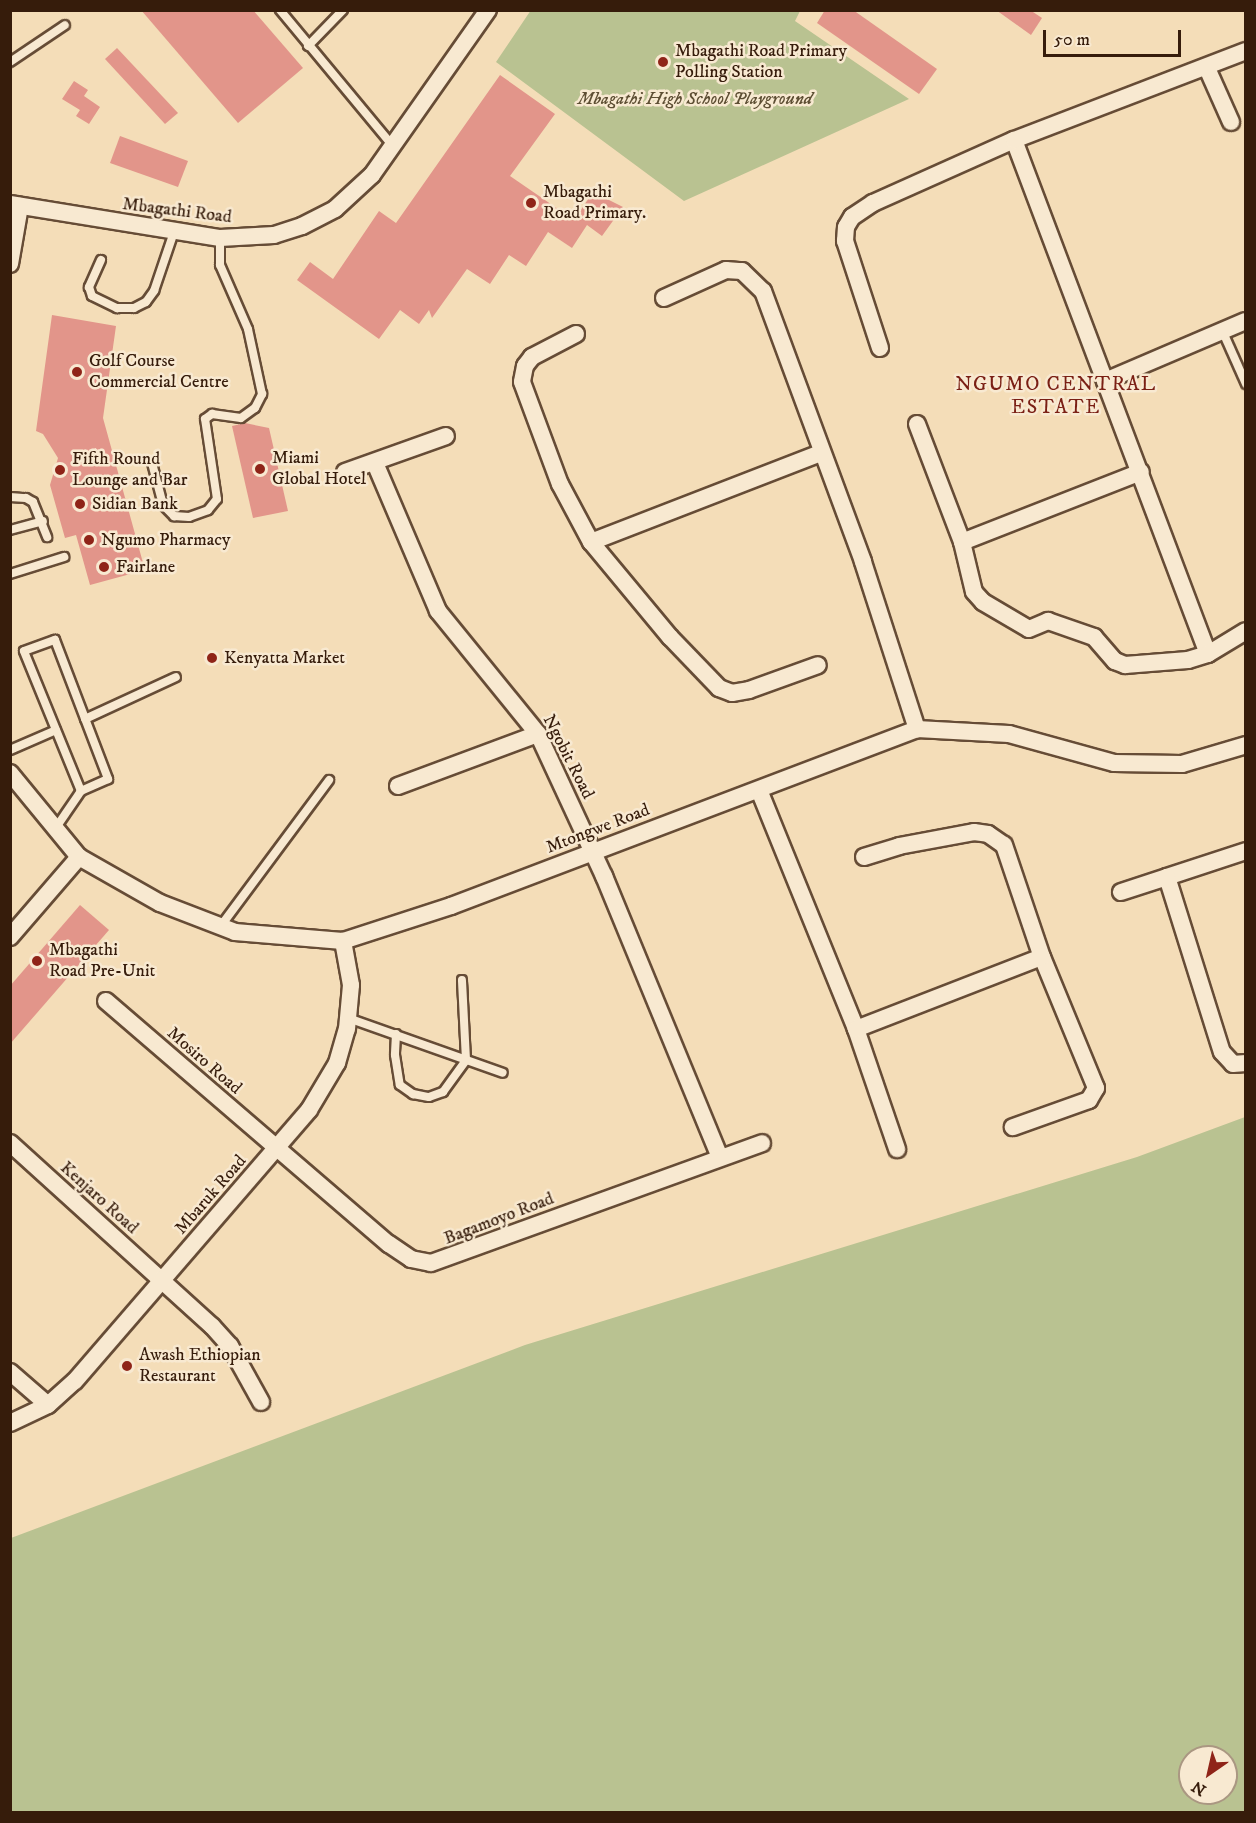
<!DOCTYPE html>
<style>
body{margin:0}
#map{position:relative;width:1256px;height:1823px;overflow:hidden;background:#f4ddb8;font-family:"IM FELL DW Pica",serif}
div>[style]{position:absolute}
.green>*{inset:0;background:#b9c291}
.building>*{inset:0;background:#e2958a}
.roads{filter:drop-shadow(2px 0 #664c36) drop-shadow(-2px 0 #664c36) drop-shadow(0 2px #664c36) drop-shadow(0 -2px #664c36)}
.service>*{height:8px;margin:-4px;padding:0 4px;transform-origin:4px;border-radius:4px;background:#f8e9d1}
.minor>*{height:16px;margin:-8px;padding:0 8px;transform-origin:8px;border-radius:8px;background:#f8e9d1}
.dots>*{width:16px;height:16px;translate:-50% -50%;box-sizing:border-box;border:3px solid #f8e9d1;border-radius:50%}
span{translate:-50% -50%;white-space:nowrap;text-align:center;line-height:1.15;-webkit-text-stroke:5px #f8e9d1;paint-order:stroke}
.poi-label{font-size:18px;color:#361c0b}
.left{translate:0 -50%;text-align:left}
.park-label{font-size:18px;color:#5d4e33;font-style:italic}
.street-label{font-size:18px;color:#361c0b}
.neighbourhood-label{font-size:20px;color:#7a1f14;letter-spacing:1.5px}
.frame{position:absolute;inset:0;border:12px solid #361c0b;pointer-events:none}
.north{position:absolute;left:1178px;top:1745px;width:60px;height:60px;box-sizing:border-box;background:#f8e9d1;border:2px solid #aa9782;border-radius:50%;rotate:214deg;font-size:16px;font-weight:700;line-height:24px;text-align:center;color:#361c0b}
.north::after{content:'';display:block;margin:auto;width:21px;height:27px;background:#8f2418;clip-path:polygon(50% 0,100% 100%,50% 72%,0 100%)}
.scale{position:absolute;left:1043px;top:30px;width:138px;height:27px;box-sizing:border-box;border:3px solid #361c0b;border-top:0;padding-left:8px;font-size:18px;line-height:21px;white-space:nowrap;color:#361c0b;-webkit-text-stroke:4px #f8e9d1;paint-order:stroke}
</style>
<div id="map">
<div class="green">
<div style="clip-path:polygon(531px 10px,800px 11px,795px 21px,909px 99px,684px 201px,496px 62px)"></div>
<div style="clip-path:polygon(evenodd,1245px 1117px,1245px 1812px,11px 1812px,11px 1538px,525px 1345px,1137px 1157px,1245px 1117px,1190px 1757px,1226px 1757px,1226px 1793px,1190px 1793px,1190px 1757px)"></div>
</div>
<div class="building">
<div style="clip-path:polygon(141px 10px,253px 10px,303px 68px,238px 123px)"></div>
<div style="clip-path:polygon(825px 10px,853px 10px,937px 69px,919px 94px,817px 23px)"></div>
<div style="clip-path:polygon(996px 10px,1030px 10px,1042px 18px,1031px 35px)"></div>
<div style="clip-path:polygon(117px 48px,178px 113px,165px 124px,105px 59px)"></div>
<div style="clip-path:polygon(500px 75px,555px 114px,510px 176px,574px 220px,593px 192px,623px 207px,602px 236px,587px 225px,572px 248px,548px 232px,526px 266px,509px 255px,490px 284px,467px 269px,432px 318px,429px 310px,419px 324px,400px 310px,379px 339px,297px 280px,310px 262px,333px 279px,379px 211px,396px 223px)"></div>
<div style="clip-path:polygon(74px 81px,88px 90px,84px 96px,100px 107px,89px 124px,76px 116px,80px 110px,62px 99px)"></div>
<div style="clip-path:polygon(120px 136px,188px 161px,178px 187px,110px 163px)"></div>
<div style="clip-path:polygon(52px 315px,116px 326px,103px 418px,145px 570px,90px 585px,76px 535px,65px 538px,50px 485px,58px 458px,43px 434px,36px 431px)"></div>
<div style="clip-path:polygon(245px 423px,269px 428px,288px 511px,253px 518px,232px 426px)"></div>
<div style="clip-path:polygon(80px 905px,109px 930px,10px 1044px,10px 986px)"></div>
</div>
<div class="roads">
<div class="service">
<div style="left:280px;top:10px;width:177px;rotate:50.3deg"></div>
<div style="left:308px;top:46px;width:50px;rotate:-45.8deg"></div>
<div style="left:10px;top:62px;width:66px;rotate:-33.9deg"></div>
<div style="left:101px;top:260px;width:30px;rotate:114deg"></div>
<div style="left:89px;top:287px;width:9px;rotate:72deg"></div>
<div style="left:92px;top:296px;width:28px;rotate:26deg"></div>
<div style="left:117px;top:308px;width:17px"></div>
<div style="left:134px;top:308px;width:13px;rotate:-27deg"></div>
<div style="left:146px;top:302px;width:14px;rotate:-54deg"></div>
<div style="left:154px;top:291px;width:62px;rotate:-71.3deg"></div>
<div style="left:1222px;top:330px;width:59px;rotate:66deg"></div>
<div style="left:152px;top:463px;width:43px;rotate:75.3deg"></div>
<div style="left:163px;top:505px;width:16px;rotate:45deg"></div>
<div style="left:174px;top:516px;width:15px;rotate:4deg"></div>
<div style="left:189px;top:517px;width:20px;rotate:-20deg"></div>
<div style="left:208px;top:510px;width:14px;rotate:-51deg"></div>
<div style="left:217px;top:499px;width:81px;rotate:-98.5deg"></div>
<div style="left:205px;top:419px;width:9px;rotate:-36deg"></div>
<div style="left:212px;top:414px;width:29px;rotate:8deg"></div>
<div style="left:241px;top:418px;width:17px;rotate:-36deg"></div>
<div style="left:255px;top:408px;width:16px;rotate:-63deg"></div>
<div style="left:262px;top:394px;width:66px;rotate:-102.2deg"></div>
<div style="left:248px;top:329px;width:70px;rotate:-113.6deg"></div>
<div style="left:220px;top:265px;width:27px;rotate:-90deg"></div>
<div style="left:10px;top:497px;width:16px;rotate:4deg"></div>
<div style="left:26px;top:498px;width:8px;rotate:30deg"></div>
<div style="left:33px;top:502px;width:38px;rotate:68deg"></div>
<div style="left:10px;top:530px;width:34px;rotate:-15deg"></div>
<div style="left:10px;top:574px;width:57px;rotate:-17.5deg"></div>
<div style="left:55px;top:640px;width:149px;rotate:69.1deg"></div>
<div style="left:108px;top:779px;width:30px;rotate:156deg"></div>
<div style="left:81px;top:791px;width:151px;rotate:-112.2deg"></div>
<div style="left:24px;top:651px;width:33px;rotate:-20deg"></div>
<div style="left:85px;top:719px;width:100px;rotate:-24.8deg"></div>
<div style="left:10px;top:750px;width:50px;rotate:-23.5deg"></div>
<div style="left:55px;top:829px;width:46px;rotate:-55.6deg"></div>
<div style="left:220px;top:927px;width:183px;rotate:-53.4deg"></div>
<div style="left:348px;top:1018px;width:164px;rotate:19.5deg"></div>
<div style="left:396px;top:1034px;width:21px;rotate:93deg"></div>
<div style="left:395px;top:1055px;width:30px;rotate:81deg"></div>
<div style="left:400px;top:1085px;width:16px;rotate:35deg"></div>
<div style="left:413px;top:1094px;width:16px;rotate:11deg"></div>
<div style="left:429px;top:1097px;width:15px;rotate:-20deg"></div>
<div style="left:443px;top:1092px;width:39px;rotate:-54deg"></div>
<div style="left:466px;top:1060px;width:80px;rotate:-92.9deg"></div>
</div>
<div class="minor">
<div style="left:1207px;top:68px;width:59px;rotate:66deg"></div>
<div style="left:1014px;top:140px;width:549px;rotate:69.32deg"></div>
<div style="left:10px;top:204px;width:213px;rotate:9.2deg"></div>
<div style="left:220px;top:238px;width:54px;rotate:-3.2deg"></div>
<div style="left:274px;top:235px;width:29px;rotate:-18deg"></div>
<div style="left:302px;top:226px;width:37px;rotate:-27deg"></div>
<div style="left:335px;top:209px;width:50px;rotate:-42.6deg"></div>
<div style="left:372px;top:175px;width:202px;rotate:-54.9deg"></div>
<div style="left:10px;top:264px;width:59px;rotate:-80.2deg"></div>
<div style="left:664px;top:298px;width:68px;rotate:-24.3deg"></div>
<div style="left:726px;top:270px;width:16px;rotate:4deg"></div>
<div style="left:742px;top:271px;width:29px;rotate:44deg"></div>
<div style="left:763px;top:291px;width:289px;rotate:69.7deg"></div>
<div style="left:863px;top:562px;width:176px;rotate:72.1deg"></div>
<div style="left:576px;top:334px;width:50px;rotate:152.4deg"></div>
<div style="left:532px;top:357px;width:11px;rotate:128deg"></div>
<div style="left:525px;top:366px;width:16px;rotate:101deg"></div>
<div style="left:522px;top:382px;width:109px;rotate:69.6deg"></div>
<div style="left:560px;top:484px;width:66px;rotate:61.9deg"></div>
<div style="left:591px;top:542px;width:124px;rotate:50.3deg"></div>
<div style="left:670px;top:637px;width:71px;rotate:46.1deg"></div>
<div style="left:719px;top:688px;width:14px;rotate:21deg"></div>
<div style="left:732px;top:693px;width:17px;rotate:-10deg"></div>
<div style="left:749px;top:690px;width:73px;rotate:-19.9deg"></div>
<div style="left:880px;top:348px;width:113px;rotate:-108.1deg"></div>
<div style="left:845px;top:241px;width:14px;rotate:-86deg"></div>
<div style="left:846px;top:227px;width:12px;rotate:-59deg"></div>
<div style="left:852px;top:217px;width:25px;rotate:-34deg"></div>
<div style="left:873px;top:203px;width:154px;rotate:-24.1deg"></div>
<div style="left:1014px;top:140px;width:248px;rotate:-21deg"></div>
<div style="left:1105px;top:381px;width:153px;rotate:-23.1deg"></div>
<div style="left:917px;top:424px;width:126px;rotate:69.1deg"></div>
<div style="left:962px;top:542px;width:51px;rotate:76.5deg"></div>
<div style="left:974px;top:592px;width:13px;rotate:48deg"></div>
<div style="left:983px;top:602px;width:53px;rotate:30.4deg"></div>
<div style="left:1029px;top:629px;width:21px;rotate:-23deg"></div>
<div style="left:1048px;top:621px;width:49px;rotate:19.2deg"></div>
<div style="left:1094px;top:637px;width:32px;rotate:49deg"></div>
<div style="left:1115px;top:661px;width:11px;rotate:22deg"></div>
<div style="left:1125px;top:665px;width:63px;rotate:-4.5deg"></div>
<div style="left:1188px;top:660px;width:21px;rotate:-17deg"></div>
<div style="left:1208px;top:654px;width:44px;rotate:-31.2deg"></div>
<div style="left:375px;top:463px;width:161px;rotate:66.9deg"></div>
<div style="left:438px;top:611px;width:159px;rotate:50.9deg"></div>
<div style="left:538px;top:734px;width:157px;rotate:65.1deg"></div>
<div style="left:604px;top:876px;width:304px;rotate:67.6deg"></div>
<div style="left:345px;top:472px;width:107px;rotate:-19.6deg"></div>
<div style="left:591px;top:542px;width:247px;rotate:-21.2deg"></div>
<div style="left:962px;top:542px;width:192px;rotate:-21.4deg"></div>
<div style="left:10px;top:773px;width:109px;rotate:50.6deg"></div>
<div style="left:79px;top:857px;width:93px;rotate:29.6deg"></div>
<div style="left:160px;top:903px;width:80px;rotate:21.1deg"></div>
<div style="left:235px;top:932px;width:108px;rotate:4.8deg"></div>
<div style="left:343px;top:941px;width:114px;rotate:-18deg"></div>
<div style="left:451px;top:906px;width:498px;rotate:-20.8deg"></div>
<div style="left:917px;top:729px;width:92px;rotate:3.1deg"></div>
<div style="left:1009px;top:734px;width:109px;rotate:15.4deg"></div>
<div style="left:1114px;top:763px;width:68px;rotate:0.8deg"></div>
<div style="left:1182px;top:764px;width:67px;rotate:-16.5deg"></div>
<div style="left:398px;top:786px;width:149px;rotate:-20.4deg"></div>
<div style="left:759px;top:790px;width:258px;rotate:67.9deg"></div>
<div style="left:856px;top:1029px;width:127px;rotate:71.1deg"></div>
<div style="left:1246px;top:851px;width:83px;rotate:161.8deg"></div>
<div style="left:1167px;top:877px;width:183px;rotate:72.6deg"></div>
<div style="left:1222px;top:1052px;width:16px;rotate:47deg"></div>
<div style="left:1233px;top:1064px;width:13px;rotate:-4deg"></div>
<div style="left:864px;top:857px;width:37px;rotate:-17deg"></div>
<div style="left:899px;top:846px;width:76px;rotate:-10.6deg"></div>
<div style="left:974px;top:832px;width:14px;rotate:8deg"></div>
<div style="left:988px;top:834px;width:19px;rotate:35deg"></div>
<div style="left:1004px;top:845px;width:118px;rotate:71.3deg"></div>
<div style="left:1042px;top:957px;width:142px;rotate:67.6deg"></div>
<div style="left:1096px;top:1088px;width:14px;rotate:120deg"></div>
<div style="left:1089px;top:1100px;width:81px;rotate:160.4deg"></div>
<div style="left:1121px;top:892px;width:48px;rotate:-18.1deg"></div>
<div style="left:10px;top:937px;width:106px;rotate:-49.2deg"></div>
<div style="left:106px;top:1001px;width:373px;rotate:40.7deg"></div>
<div style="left:389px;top:1244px;width:27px;rotate:34deg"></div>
<div style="left:411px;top:1259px;width:20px;rotate:11deg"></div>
<div style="left:431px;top:1263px;width:352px;rotate:-19.9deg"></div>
<div style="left:856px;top:1029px;width:199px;rotate:-21.2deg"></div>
<div style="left:10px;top:1143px;width:273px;rotate:42.2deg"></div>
<div style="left:212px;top:1326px;width:27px;rotate:48deg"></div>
<div style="left:230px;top:1346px;width:64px;rotate:61deg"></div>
<div style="left:10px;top:1372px;width:50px;rotate:41deg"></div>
<div style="left:10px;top:1423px;width:42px;rotate:-25.3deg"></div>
<div style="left:48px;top:1405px;width:36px;rotate:-42deg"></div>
<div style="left:75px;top:1381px;width:358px;rotate:-49.2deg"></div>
<div style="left:309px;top:1110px;width:55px;rotate:-59.2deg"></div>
<div style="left:337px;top:1063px;width:35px;rotate:-74deg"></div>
<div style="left:347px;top:1029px;width:44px;rotate:-84.8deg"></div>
<div style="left:351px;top:985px;width:45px;rotate:-100.3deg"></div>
</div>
</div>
<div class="dots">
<div style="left:663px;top:62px;background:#8f2418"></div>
<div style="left:531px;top:203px;background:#8f2418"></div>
<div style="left:77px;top:372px;background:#8f2418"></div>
<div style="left:260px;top:469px;background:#8f2418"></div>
<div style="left:60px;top:470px;background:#8f2418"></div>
<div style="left:80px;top:504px;background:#8f2418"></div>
<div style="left:89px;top:540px;background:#8f2418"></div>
<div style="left:104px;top:567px;background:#8f2418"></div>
<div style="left:212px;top:658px;background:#8f2418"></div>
<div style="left:37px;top:961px;background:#8f2418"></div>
<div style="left:127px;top:1366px;background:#8f2418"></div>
</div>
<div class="poi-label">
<span class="left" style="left:675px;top:62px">Mbagathi Road Primary<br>Polling Station</span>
<span class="left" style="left:543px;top:203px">Mbagathi<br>Road Primary.</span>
<span class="left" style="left:89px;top:372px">Golf Course<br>Commercial Centre</span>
<span class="left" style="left:272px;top:469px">Miami<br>Global Hotel</span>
<span class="left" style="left:72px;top:470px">Fifth Round<br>Lounge and Bar</span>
<span class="left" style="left:92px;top:504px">Sidian Bank</span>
<span class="left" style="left:101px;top:540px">Ngumo Pharmacy</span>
<span class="left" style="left:116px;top:567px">Fairlane</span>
<span class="left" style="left:224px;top:658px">Kenyatta Market</span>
<span class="left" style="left:49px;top:961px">Mbagathi<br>Road Pre-Unit</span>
<span class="left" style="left:139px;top:1366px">Awash Ethiopian<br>Restaurant</span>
</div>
<div class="park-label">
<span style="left:695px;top:99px">Mbagathi High School Playground</span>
</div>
<div class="street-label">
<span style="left:177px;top:211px;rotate:7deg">Mbagathi Road</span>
<span style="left:568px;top:757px;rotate:63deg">Ngobit Road</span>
<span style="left:598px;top:829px;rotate:-21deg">Mtongwe Road</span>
<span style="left:204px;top:1061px;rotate:41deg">Mosiro Road</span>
<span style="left:211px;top:1195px;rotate:-49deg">Mbaruk Road</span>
<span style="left:99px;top:1198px;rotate:42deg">Kenjaro Road</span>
<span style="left:499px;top:1219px;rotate:-21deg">Bagamoyo Road</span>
</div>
<div class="neighbourhood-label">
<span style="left:1056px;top:396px">NGUMO CENTRAL<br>ESTATE</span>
</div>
<div class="frame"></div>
<div class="north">N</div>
<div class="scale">50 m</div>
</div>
